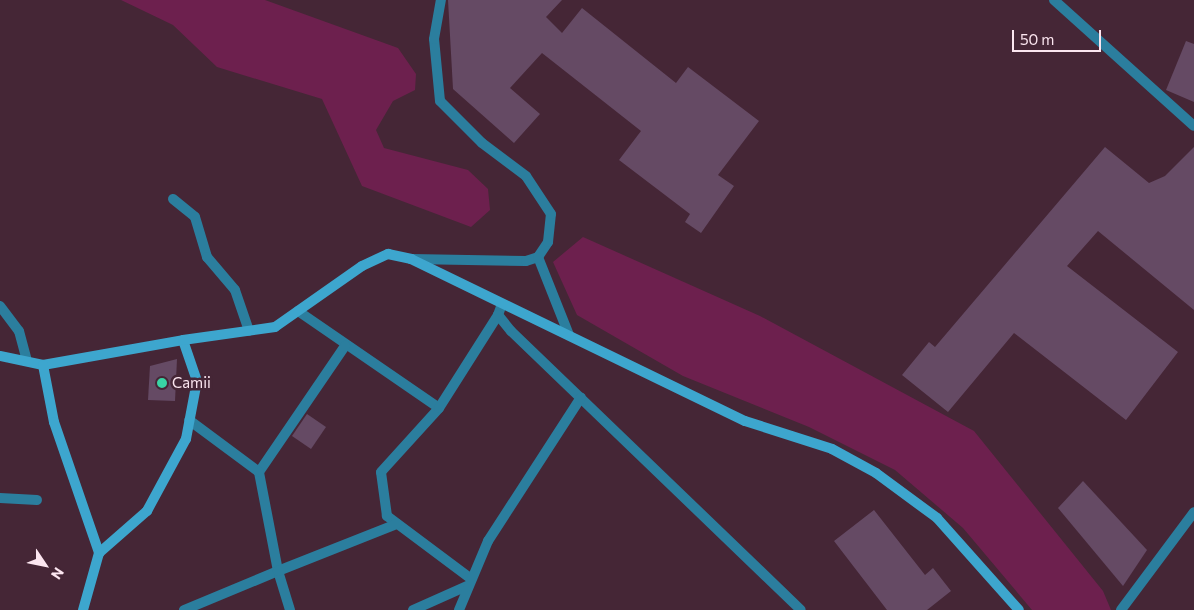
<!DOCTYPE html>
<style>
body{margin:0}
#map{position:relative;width:1194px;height:610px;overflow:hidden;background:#452636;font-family:Commissioner,sans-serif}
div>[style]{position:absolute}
.green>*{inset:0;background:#6d204e}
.building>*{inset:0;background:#654a64}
.street>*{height:10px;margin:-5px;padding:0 5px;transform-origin:5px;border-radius:5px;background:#2b7e9e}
.secondary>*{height:10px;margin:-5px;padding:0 5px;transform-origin:5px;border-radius:5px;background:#3da6ce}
.dots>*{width:14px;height:14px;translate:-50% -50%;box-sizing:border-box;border:2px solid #452636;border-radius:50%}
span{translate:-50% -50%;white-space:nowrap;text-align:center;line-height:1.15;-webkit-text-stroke:5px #452636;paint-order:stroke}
.poi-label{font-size:15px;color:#fce6f0}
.left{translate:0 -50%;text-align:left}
.north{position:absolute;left:20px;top:540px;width:50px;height:50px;-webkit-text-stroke:4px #452636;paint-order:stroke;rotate:124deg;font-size:14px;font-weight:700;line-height:20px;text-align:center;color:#fce6f0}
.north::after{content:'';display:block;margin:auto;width:18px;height:22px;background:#fce6f0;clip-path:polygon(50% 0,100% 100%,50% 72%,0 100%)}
.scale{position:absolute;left:1012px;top:30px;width:89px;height:22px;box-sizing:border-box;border:2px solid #fce6f0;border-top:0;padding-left:6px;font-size:15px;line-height:18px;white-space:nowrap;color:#fce6f0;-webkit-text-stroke:4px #452636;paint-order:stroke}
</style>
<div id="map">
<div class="green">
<div style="clip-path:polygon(121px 0,265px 0,398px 48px,416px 74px,415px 90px,393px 101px,376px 130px,384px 148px,468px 170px,488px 189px,490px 210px,471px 227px,362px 186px,322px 99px,217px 67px,173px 25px)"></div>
<div style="clip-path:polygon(583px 237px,760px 316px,974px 431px,1103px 591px,1111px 610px,1032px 610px,963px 528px,895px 470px,809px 427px,683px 376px,577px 315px,553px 262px)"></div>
</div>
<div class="building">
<div style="clip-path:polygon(448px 0,562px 0,546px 17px,562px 33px,582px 8px,676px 83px,688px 67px,759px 121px,718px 175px,734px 186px,701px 233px,685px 222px,690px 214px,619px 160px,641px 131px,542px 53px,510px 88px,540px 114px,514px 143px,453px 89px)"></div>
<div style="clip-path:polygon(1186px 41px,1194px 44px,1194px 102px,1166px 90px)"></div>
<div style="clip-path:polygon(1105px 147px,1149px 183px,1165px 176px,1194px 147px,1194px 310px,1098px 231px,1067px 266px,1178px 352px,1126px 420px,1014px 333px,948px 412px,902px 375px,929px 342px,935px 347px)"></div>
<div style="clip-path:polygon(177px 359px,175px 401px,148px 400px,150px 366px)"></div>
<div style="clip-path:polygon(307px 414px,326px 427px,311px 449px,292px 436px)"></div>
<div style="clip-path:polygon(1083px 481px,1147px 550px,1123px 586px,1058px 508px)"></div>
<div style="clip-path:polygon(874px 510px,925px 575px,933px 568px,951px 591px,927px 610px,887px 610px,834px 541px)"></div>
</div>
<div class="street">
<div style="left:1054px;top:0;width:188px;rotate:42deg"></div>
<div style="left:173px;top:199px;width:28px;rotate:39deg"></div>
<div style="left:195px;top:217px;width:42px;rotate:73.3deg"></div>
<div style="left:207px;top:257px;width:43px;rotate:49.7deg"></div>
<div style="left:235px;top:290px;width:43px;rotate:71.1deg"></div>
<div style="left:538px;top:257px;width:84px;rotate:68.3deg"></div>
<div style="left:411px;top:259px;width:115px;rotate:1deg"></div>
<div style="left:526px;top:261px;width:13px;rotate:-18deg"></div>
<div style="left:538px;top:257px;width:18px;rotate:-56deg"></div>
<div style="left:548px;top:242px;width:28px;rotate:-84deg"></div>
<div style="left:551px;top:214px;width:45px;rotate:-123.3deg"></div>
<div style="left:526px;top:176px;width:55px;rotate:-143.1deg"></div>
<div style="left:482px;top:143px;width:59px;rotate:-135deg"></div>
<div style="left:440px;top:101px;width:62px;rotate:-95.5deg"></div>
<div style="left:434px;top:39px;width:40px;rotate:-80deg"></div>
<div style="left:502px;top:304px;width:12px;rotate:110deg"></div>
<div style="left:498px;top:315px;width:21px;rotate:51deg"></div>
<div style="left:511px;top:331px;width:402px;rotate:43.9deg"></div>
<div style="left:0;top:306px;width:31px;rotate:53deg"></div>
<div style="left:19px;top:331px;width:28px;rotate:75deg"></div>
<div style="left:298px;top:311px;width:171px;rotate:34.5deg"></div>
<div style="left:259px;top:472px;width:153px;rotate:-55.7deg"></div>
<div style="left:0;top:498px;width:37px;rotate:3deg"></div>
<div style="left:470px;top:578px;width:104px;rotate:-143.2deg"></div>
<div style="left:387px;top:516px;width:44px;rotate:-97.8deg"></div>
<div style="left:381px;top:472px;width:86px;rotate:-47.8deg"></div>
<div style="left:439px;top:408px;width:110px;rotate:-57.6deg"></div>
<div style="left:184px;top:610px;width:102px;rotate:-22.5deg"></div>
<div style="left:278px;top:571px;width:101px;rotate:-100.9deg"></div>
<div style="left:259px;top:472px;width:87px;rotate:-143.4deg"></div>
<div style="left:290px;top:610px;width:41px;rotate:-107.1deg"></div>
<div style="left:278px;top:571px;width:128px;rotate:-21.6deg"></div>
<div style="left:413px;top:610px;width:59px;rotate:-24deg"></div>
<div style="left:459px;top:610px;width:75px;rotate:-67.2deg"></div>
<div style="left:488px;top:541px;width:171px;rotate:-57.1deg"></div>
<div style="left:1121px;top:610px;width:122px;rotate:-53.3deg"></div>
</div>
<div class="secondary">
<div style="left:0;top:356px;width:44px;rotate:11.8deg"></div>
<div style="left:43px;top:365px;width:142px;rotate:-10.1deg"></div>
<div style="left:43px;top:365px;width:58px;rotate:79.1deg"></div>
<div style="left:54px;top:422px;width:139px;rotate:71deg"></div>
<div style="left:83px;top:610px;width:59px;rotate:-74.3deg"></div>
<div style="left:99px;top:553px;width:64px;rotate:-41.2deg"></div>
<div style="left:147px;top:511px;width:82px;rotate:-61.6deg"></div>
<div style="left:186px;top:439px;width:59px;rotate:-79.3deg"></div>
<div style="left:197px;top:381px;width:43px;rotate:-108.9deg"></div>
<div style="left:183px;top:340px;width:93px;rotate:-8deg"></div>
<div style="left:275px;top:327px;width:106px;rotate:-35deg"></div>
<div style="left:362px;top:266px;width:29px;rotate:-25deg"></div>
<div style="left:388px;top:254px;width:24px;rotate:12deg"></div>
<div style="left:411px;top:259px;width:371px;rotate:25.9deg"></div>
<div style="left:745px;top:421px;width:91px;rotate:17.8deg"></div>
<div style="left:832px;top:449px;width:50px;rotate:28.6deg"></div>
<div style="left:876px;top:473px;width:76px;rotate:36.4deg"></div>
<div style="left:937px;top:518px;width:123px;rotate:48.3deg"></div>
</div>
<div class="dots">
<div style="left:162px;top:383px;background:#39d4a5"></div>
</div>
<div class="poi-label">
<span class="left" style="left:172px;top:383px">Camii</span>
</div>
<div class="north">N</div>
<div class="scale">50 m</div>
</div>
